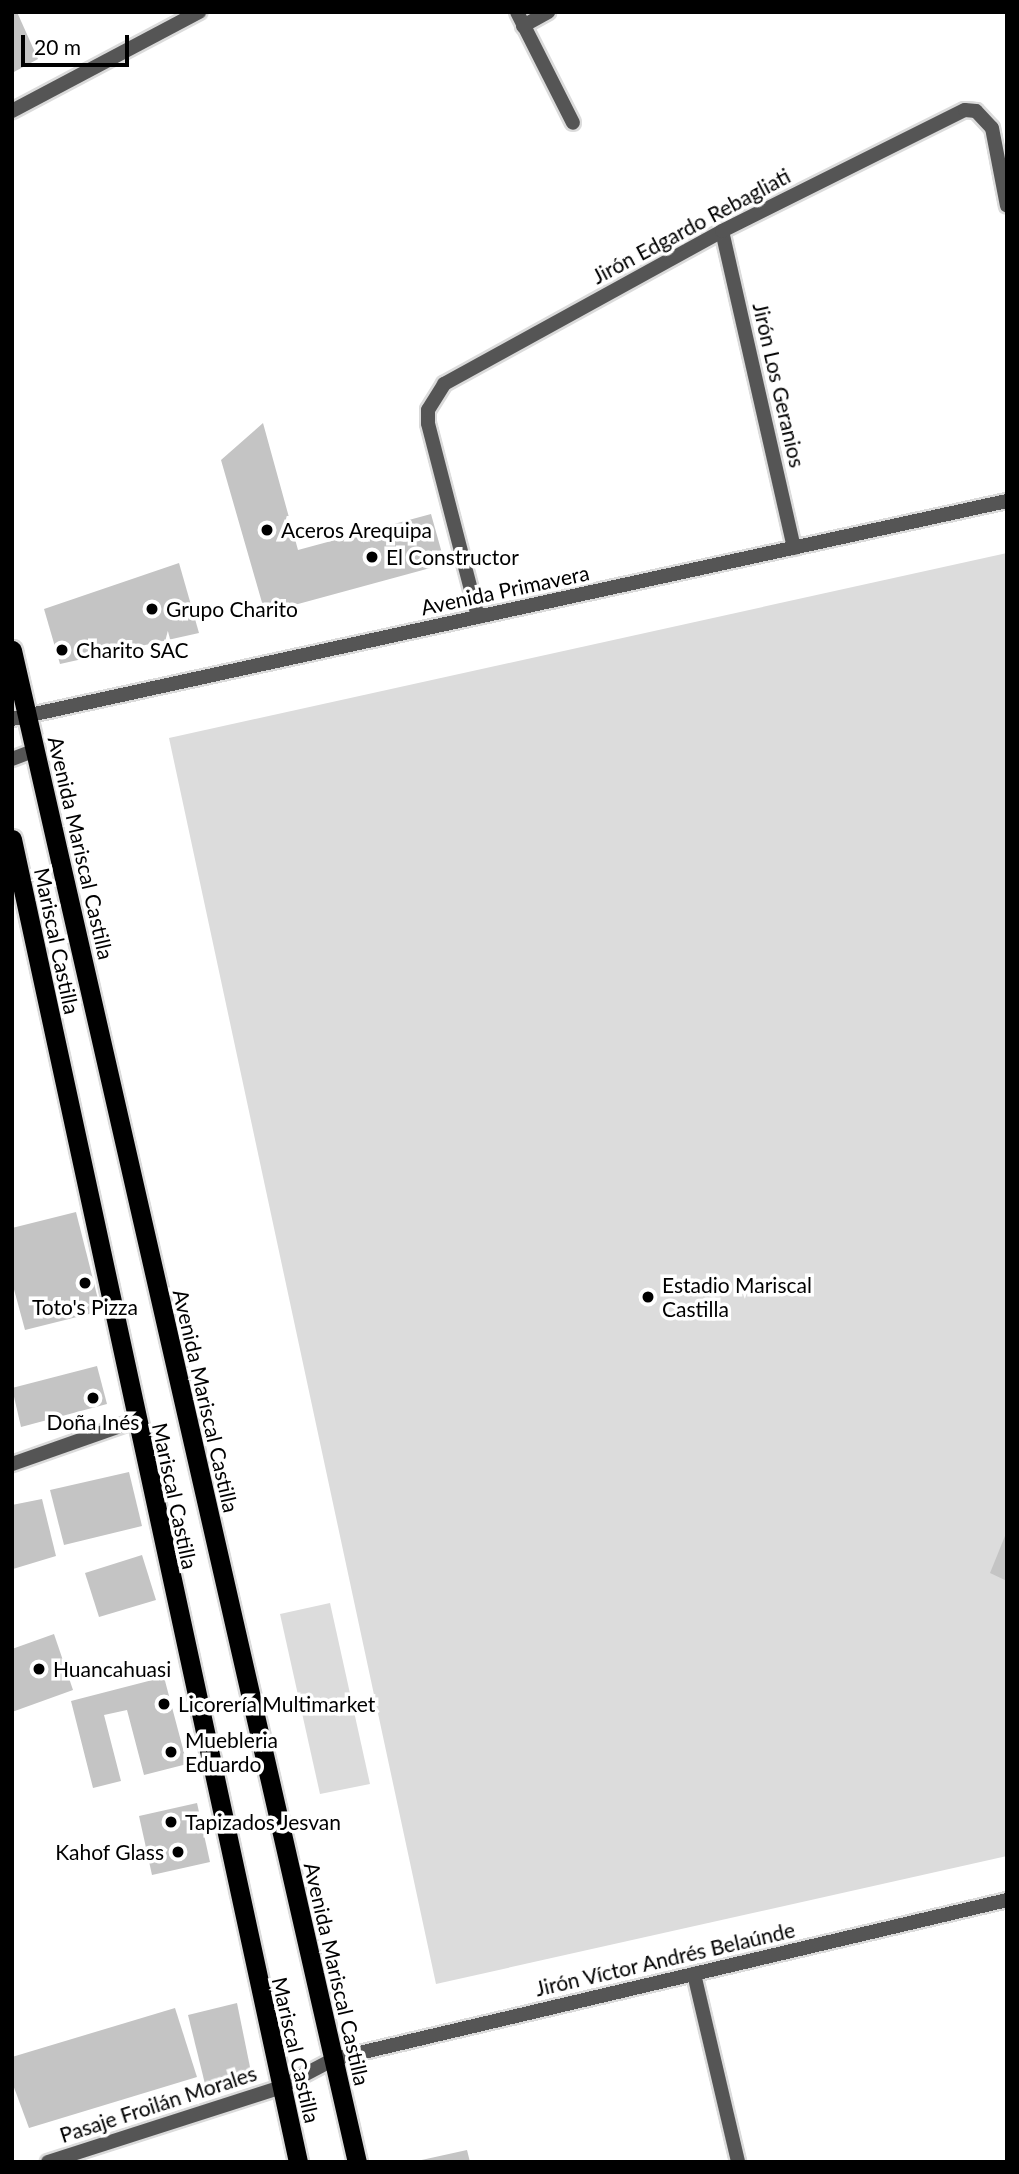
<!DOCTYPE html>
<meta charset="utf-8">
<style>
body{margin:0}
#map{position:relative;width:1019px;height:2174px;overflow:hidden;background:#fff;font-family:Lato,sans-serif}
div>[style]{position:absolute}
.green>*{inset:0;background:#dcdcdc}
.building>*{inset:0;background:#c4c4c4}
.roads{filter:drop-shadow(2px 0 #dbdbdb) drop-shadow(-2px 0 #dbdbdb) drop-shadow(0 2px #dbdbdb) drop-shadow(0 -2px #dbdbdb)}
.minor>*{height:14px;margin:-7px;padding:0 7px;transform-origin:7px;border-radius:7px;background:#555}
.tertiary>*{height:14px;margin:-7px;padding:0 7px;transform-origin:7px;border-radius:7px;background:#555}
.trunk>*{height:19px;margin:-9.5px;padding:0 9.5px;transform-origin:9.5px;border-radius:9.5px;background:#000}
.dots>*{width:19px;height:19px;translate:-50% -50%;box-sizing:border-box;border:4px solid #fff;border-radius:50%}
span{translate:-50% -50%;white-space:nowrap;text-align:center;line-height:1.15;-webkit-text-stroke:7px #fff;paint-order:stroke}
.street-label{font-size:21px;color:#000}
.poi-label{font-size:21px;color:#000}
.left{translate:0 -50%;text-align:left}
.right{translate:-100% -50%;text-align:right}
.frame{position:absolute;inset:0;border:14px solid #000;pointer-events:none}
.scale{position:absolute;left:21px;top:35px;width:108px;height:32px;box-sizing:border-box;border:4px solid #000;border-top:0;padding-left:9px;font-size:21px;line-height:24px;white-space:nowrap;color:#000;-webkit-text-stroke:5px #fff;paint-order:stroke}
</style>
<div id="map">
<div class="green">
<div style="clip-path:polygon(1007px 553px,1007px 1856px,436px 1984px,169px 738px)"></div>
<div style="clip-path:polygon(330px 1603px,370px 1784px,320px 1794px,280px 1614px)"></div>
</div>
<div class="building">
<div style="clip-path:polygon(12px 12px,17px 12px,38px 59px,12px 73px)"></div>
<div style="clip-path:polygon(263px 423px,298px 550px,431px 514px,445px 564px,265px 613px,221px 460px)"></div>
<div style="clip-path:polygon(179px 563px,199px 633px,60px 664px,44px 609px)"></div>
<div style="clip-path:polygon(76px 1212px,101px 1311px,25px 1330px,12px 1282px,12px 1228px)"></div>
<div style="clip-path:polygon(97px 1366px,107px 1404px,21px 1427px,12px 1388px)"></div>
<div style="clip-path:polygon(129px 1472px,142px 1526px,64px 1545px,50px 1490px)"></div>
<div style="clip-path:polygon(42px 1499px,56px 1556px,13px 1569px,12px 1505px)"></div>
<div style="clip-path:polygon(1007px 1531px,1007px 1581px,990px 1573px)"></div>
<div style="clip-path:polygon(142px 1555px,156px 1600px,99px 1617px,85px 1573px)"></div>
<div style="clip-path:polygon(54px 1634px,73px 1690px,12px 1712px,12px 1649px)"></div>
<div style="clip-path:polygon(164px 1677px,187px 1764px,144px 1775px,127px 1710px,104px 1715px,121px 1781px,93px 1788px,71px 1701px)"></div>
<div style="clip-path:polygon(197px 1803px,210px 1862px,152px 1875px,139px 1816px)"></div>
<div style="clip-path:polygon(237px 2003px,251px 2072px,247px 2079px,206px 2088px,188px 2015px)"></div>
<div style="clip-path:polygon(175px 2008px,197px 2077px,29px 2128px,12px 2082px,12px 2057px)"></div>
<div style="clip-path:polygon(467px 2150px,470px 2162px,417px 2162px,417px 2161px)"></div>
</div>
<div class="roads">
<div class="minor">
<div style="left:517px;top:12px;width:124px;rotate:63.2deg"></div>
<div style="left:523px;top:26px;width:29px;rotate:-29deg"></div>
<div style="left:722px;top:231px;width:325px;rotate:77.2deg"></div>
<div style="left:478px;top:617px;width:200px;rotate:-104.5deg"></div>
<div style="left:428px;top:423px;width:13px;rotate:-90deg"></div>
<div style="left:428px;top:410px;width:31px;rotate:-58deg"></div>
<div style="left:444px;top:384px;width:317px;rotate:-28.8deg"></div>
<div style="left:722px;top:231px;width:271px;rotate:-26.5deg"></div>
<div style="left:965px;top:110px;width:11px;rotate:5deg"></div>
<div style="left:976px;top:111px;width:23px;rotate:47deg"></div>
<div style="left:992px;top:128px;width:79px;rotate:79.1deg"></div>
<div style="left:12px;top:719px;width:1019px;rotate:-12.36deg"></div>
<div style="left:12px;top:759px;width:26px;rotate:-21deg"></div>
<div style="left:12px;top:1464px;width:130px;rotate:-19.3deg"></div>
<div style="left:694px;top:1974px;width:193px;rotate:76.8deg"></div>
<div style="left:48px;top:2162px;width:245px;rotate:-17.8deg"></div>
<div style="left:281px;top:2087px;width:60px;rotate:-27.8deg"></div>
<div style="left:334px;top:2059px;width:692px;rotate:-13.29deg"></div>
</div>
<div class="tertiary">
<div style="left:12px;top:111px;width:212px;rotate:-27.9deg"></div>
</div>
<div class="trunk">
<div style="left:12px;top:650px;width:1551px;rotate:77.15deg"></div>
<div style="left:12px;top:839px;width:1354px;rotate:77.8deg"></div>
</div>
</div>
<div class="dots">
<div style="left:267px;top:530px;background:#000"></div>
<div style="left:372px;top:557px;background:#000"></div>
<div style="left:152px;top:609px;background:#000"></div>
<div style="left:62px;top:650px;background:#000"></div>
<div style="left:85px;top:1283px;background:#000"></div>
<div style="left:648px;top:1297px;background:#000"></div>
<div style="left:93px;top:1398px;background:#000"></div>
<div style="left:39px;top:1669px;background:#000"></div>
<div style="left:164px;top:1704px;background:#000"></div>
<div style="left:171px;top:1752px;background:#000"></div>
<div style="left:171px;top:1822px;background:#000"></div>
<div style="left:178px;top:1852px;background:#000"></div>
</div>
<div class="street-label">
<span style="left:691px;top:226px;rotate:-28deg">Jirón Edgardo Rebagliati</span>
<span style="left:779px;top:385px;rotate:77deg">Jirón Los Geranios</span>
<span style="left:505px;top:590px;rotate:-12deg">Avenida Primavera</span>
<span style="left:81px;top:848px;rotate:77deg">Avenida Mariscal Castilla</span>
<span style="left:57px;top:941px;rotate:78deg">Mariscal Castilla</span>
<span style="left:206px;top:1401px;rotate:77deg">Avenida Mariscal Castilla</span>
<span style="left:175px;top:1496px;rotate:78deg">Mariscal Castilla</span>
<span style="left:665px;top:1959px;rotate:-13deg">Jirón Víctor Andrés Belaúnde</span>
<span style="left:337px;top:1974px;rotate:77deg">Avenida Mariscal Castilla</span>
<span style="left:296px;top:2050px;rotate:77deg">Mariscal Castilla</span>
<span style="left:158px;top:2104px;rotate:-18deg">Pasaje Froilán Morales</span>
</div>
<div class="poi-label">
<span class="left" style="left:281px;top:530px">Aceros Arequipa</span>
<span class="left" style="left:386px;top:557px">El Constructor</span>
<span class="left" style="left:166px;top:609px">Grupo Charito</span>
<span class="left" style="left:76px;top:650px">Charito SAC</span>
<span class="left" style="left:662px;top:1297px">Estadio Mariscal<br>Castilla</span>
<span style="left:85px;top:1307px">Toto's Pizza</span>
<span style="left:93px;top:1422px">Doña Inés</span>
<span class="left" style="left:53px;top:1669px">Huancahuasi</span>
<span class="left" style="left:178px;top:1704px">Licorería Multimarket</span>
<span class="left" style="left:185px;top:1752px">Muebleria<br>Eduardo</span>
<span class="left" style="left:185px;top:1822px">Tapizados Jesvan</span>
<span class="right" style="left:164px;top:1852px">Kahof Glass</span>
</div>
<div class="frame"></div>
<div class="scale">20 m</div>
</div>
